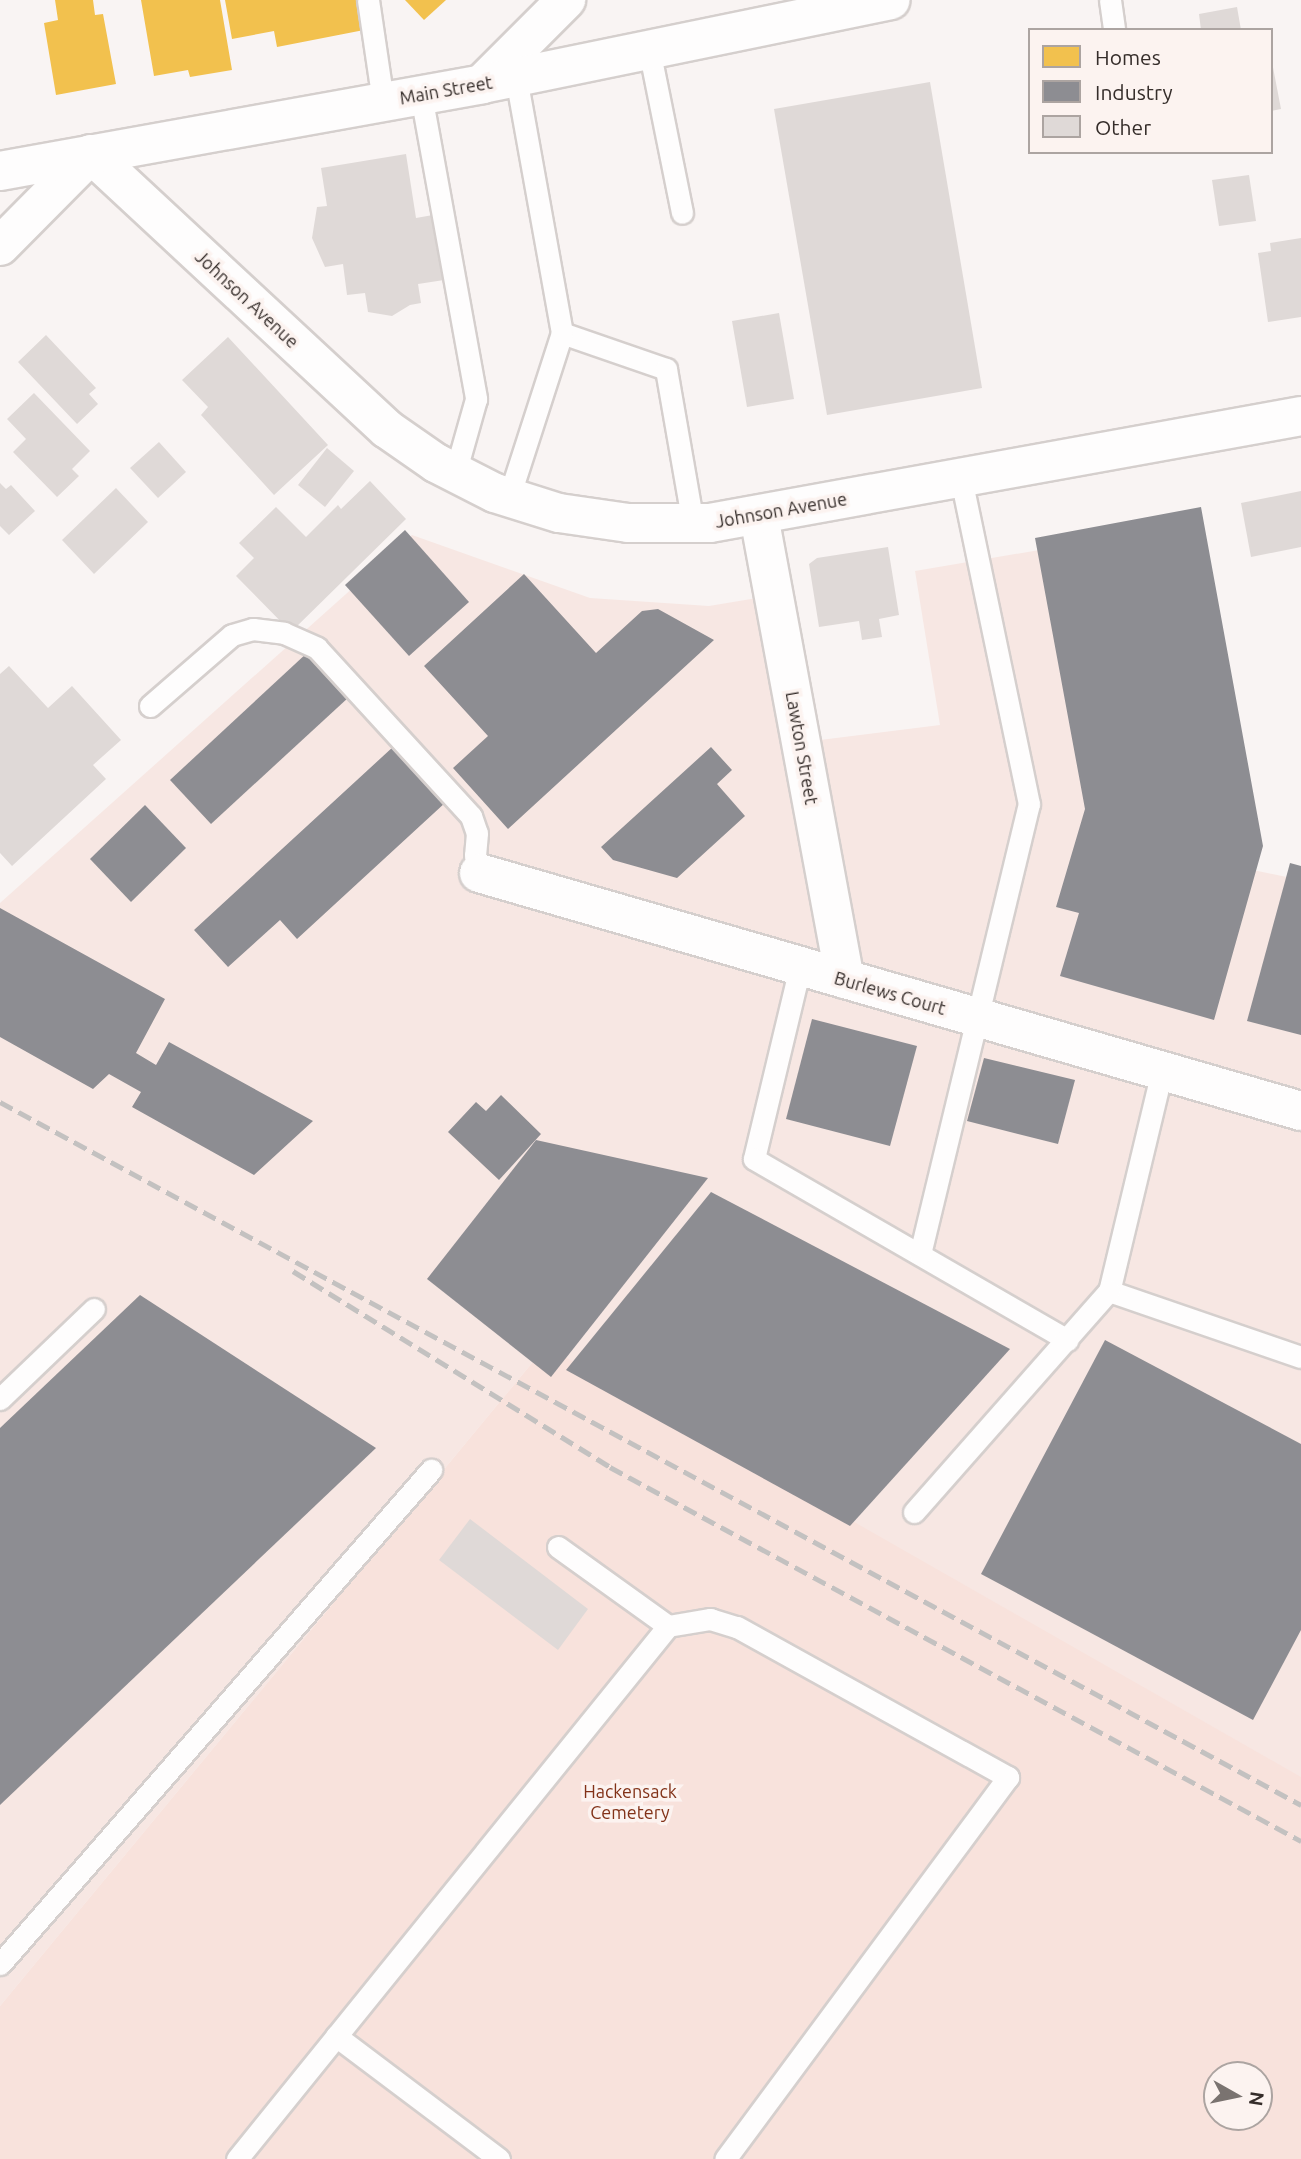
<!DOCTYPE html>
<style>
body{margin:0}
#map{position:relative;width:1301px;height:2159px;overflow:hidden;background:#f9f4f3;font-family:Ubuntu,sans-serif}
div>[style]{position:absolute}
.built>*{inset:0;background:#f7e7e3}
.green>*{inset:0;background:#f8e2dc}
.homes>*{inset:0;background:#f2c14e}
.industry>*{inset:0;background:#8d8d92}
.building>*{inset:0;background:#dfd9d7}
.roads{filter:drop-shadow(2px 0 #d5cfcd) drop-shadow(-2px 0 #d5cfcd) drop-shadow(0 2px #d5cfcd) drop-shadow(0 -2px #d5cfcd)}
.lane>*{height:21px;margin:-10.5px;padding:0 10.5px;transform-origin:10.5px;border-radius:10.5px;background:#fefdfd}
.street>*{height:38px;margin:-19px;padding:0 19px;transform-origin:19px;border-radius:19px;background:#fefdfd}
.secondary>*{height:38px;margin:-19px;padding:0 19px;transform-origin:19px;border-radius:19px;background:#fefdfd}
.rail>*{height:5px;margin-top:-2.5px;transform-origin:0;background:repeating-linear-gradient(90deg,#c3c1c0 0 14px,transparent 0 21px)}
span{translate:-50% -50%;white-space:nowrap;text-align:center;line-height:1.15;-webkit-text-stroke:7px #fcf3f0;paint-order:stroke}
.street-label{font-size:18px;color:#352d2a}
.park-label{font-size:18px;color:#823218}
.legend{position:absolute;left:1028px;top:28px;width:245px;height:126px;box-sizing:border-box;background:#fcf3f0;border:2px solid #aca4a1;margin:0;padding:9px 12px;list-style:none;font-size:21px;color:#352d2a}
.legend li{display:flex;align-items:center;gap:14px;height:35px}
.legend b{width:35px;border:2px solid #aca4a1}
.north{position:absolute;left:1203px;top:2061px;width:70px;height:70px;box-sizing:border-box;background:#fcf3f0;border:2px solid #aca4a1;border-radius:50%;rotate:99deg;font-size:19px;font-weight:700;line-height:28px;text-align:center;color:#352d2a}
.north::after{content:'';display:block;margin:auto;width:24px;height:32px;background:#7a7370;clip-path:polygon(50% 0,100% 100%,50% 72%,0 100%)}
</style>
<div id="map">
<div class="built">
<div style="clip-path:polygon(1193px 524px,1253px 870px,1301px 880px,1301px 1794px,546px 1346px,0 2006px,0 903px,412px 535px,590px 598px,709px 606px,757px 598px,780px 745px,940px 725px,915px 571px)"></div>
</div>
<div class="green">
<div style="clip-path:polygon(evenodd,546px 1346px,1301px 1777px,1301px 2159px,0 2159px,0 2006px,546px 1346px,1217px 2075px,1259px 2075px,1259px 2117px,1217px 2117px,1217px 2075px)"></div>
</div>
<div class="homes">
<div style="clip-path:polygon(55px 0,93px 0,95px 15px,103px 14px,116px 84px,56px 95px,44px 23px,58px 20px)"></div>
<div style="clip-path:polygon(141px 0,220px 0,232px 70px,190px 77px,188px 70px,154px 76px)"></div>
<div style="clip-path:polygon(225px 0,358px 0,364px 30px,277px 47px,274px 31px,232px 39px)"></div>
<div style="clip-path:polygon(405px 0,446px 0,424px 20px)"></div>
</div>
<div class="industry">
<div style="clip-path:polygon(1201px 507px,1263px 846px,1214px 1020px,1060px 976px,1079px 913px,1056px 907px,1085px 809px,1035px 538px)"></div>
<div style="clip-path:polygon(405px 530px,469px 602px,409px 656px,345px 585px)"></div>
<div style="clip-path:polygon(524px 574px,596px 653px,642px 611px,658px 609px,714px 640px,508px 829px,453px 768px,488px 736px,424px 666px)"></div>
<div style="clip-path:polygon(308px 652px,349px 697px,211px 824px,170px 780px)"></div>
<div style="clip-path:polygon(394px 746px,446px 802px,297px 939px,280px 920px,228px 967px,194px 930px)"></div>
<div style="clip-path:polygon(711px 747px,732px 770px,717px 784px,745px 816px,677px 878px,613px 860px,601px 847px)"></div>
<div style="clip-path:polygon(145px 805px,186px 848px,131px 902px,90px 859px)"></div>
<div style="clip-path:polygon(1290px 863px,1301px 866px,1301px 1035px,1247px 1021px)"></div>
<div style="clip-path:polygon(0 908px,165px 999px,136px 1053px,156px 1065px,169px 1042px,313px 1121px,254px 1175px,132px 1107px,141px 1092px,109px 1074px,93px 1089px,0 1037px)"></div>
<div style="clip-path:polygon(812px 1019px,917px 1046px,890px 1146px,786px 1119px)"></div>
<div style="clip-path:polygon(984px 1058px,1075px 1080px,1058px 1144px,967px 1121px)"></div>
<div style="clip-path:polygon(501px 1095px,541px 1134px,499px 1180px,448px 1132px,476px 1102px,486px 1111px)"></div>
<div style="clip-path:polygon(536px 1140px,708px 1178px,551px 1377px,427px 1279px)"></div>
<div style="clip-path:polygon(711px 1192px,1010px 1349px,850px 1526px,566px 1370px)"></div>
<div style="clip-path:polygon(140px 1295px,376px 1448px,0 1805px,0 1428px)"></div>
<div style="clip-path:polygon(1105px 1340px,1301px 1444px,1301px 1630px,1253px 1720px,981px 1574px)"></div>
</div>
<div class="building">
<div style="clip-path:polygon(1237px 7px,1241px 30px,1201px 30px,1199px 14px)"></div>
<div style="clip-path:polygon(1271px 57px,1281px 109px,1271px 111px)"></div>
<div style="clip-path:polygon(930px 82px,982px 388px,827px 415px,774px 109px)"></div>
<div style="clip-path:polygon(406px 154px,416px 218px,433px 215px,444px 280px,418px 284px,421px 303px,410px 305px,392px 316px,368px 312px,365px 293px,347px 295px,343px 264px,325px 267px,312px 238px,317px 207px,327px 206px,321px 168px)"></div>
<div style="clip-path:polygon(1249px 175px,1256px 221px,1219px 226px,1212px 180px)"></div>
<div style="clip-path:polygon(1301px 238px,1301px 317px,1268px 322px,1258px 253px,1271px 251px,1270px 243px)"></div>
<div style="clip-path:polygon(779px 313px,794px 399px,747px 407px,732px 321px)"></div>
<div style="clip-path:polygon(46px 335px,96px 388px,89px 394px,98px 404px,77px 424px,18px 362px)"></div>
<div style="clip-path:polygon(228px 337px,328px 445px,274px 495px,201px 415px,208px 407px,182px 380px)"></div>
<div style="clip-path:polygon(34px 393px,90px 451px,72px 469px,79px 476px,57px 497px,13px 452px,26px 439px,7px 419px)"></div>
<div style="clip-path:polygon(159px 442px,186px 472px,158px 498px,130px 468px)"></div>
<div style="clip-path:polygon(327px 448px,354px 471px,325px 507px,298px 485px)"></div>
<div style="clip-path:polygon(370px 481px,406px 519px,291px 632px,236px 576px,254px 558px,239px 543px,276px 507px,306px 537px,338px 505px,341px 509px)"></div>
<div style="clip-path:polygon(0 483px,6px 489px,11px 485px,35px 511px,9px 535px,0 526px)"></div>
<div style="clip-path:polygon(116px 488px,148px 522px,94px 574px,62px 540px)"></div>
<div style="clip-path:polygon(1301px 491px,1301px 547px,1251px 557px,1241px 503px)"></div>
<div style="clip-path:polygon(888px 547px,899px 615px,879px 619px,882px 637px,862px 640px,859px 621px,819px 627px,809px 564px,817px 558px)"></div>
<div style="clip-path:polygon(9px 666px,48px 708px,72px 686px,121px 740px,93px 765px,106px 779px,12px 866px,0 853px,0 674px)"></div>
<div style="clip-path:polygon(470px 1519px,588px 1609px,558px 1650px,439px 1560px)"></div>
</div>
<div class="roads">
<div class="lane">
<div style="left:368px;top:0;width:102px;rotate:81.6deg"></div>
<div style="left:1110px;top:0;width:30px;rotate:82deg"></div>
<div style="left:649px;top:49px;width:167px;rotate:78.6deg"></div>
<div style="left:421px;top:95px;width:309px;rotate:79.7deg"></div>
<div style="left:476px;top:399px;width:77px;rotate:105.8deg"></div>
<div style="left:562px;top:333px;width:110px;rotate:19.1deg"></div>
<div style="left:666px;top:369px;width:156px;rotate:80.1deg"></div>
<div style="left:509px;top:497px;width:172px;rotate:-72.1deg"></div>
<div style="left:562px;top:333px;width:260px;rotate:-100.2deg"></div>
<div style="left:150px;top:706px;width:108px;rotate:-40.9deg"></div>
<div style="left:232px;top:635px;width:22px;rotate:-16deg"></div>
<div style="left:253px;top:629px;width:31px;rotate:7deg"></div>
<div style="left:284px;top:633px;width:36px;rotate:24deg"></div>
<div style="left:317px;top:648px;width:228px;rotate:47.5deg"></div>
<div style="left:471px;top:816px;width:18px;rotate:71deg"></div>
<div style="left:477px;top:833px;width:22px;rotate:95deg"></div>
<div style="left:475px;top:855px;width:18px;rotate:77deg"></div>
<div style="left:800px;top:967px;width:197px;rotate:103.5deg"></div>
<div style="left:754px;top:1159px;width:362px;rotate:30deg"></div>
<div style="left:1162px;top:1071px;width:226px;rotate:103.5deg"></div>
<div style="left:1109px;top:1291px;width:203px;rotate:19deg"></div>
<div style="left:920px;top:1254px;width:463px;rotate:-76.4deg"></div>
<div style="left:1029px;top:804px;width:333px;rotate:-101.8deg"></div>
<div style="left:0;top:1399px;width:130px;rotate:-43.8deg"></div>
<div style="left:914px;top:1512px;width:295px;rotate:-48.6deg"></div>
<div style="left:558px;top:1547px;width:135px;rotate:35.7deg"></div>
<div style="left:668px;top:1626px;width:43px;rotate:-9.5deg"></div>
<div style="left:710px;top:1619px;width:28px;rotate:17deg"></div>
<div style="left:737px;top:1627px;width:310px;rotate:29deg"></div>
<div style="left:1008px;top:1777px;width:475px;rotate:126.5deg"></div>
<div style="left:0;top:1964px;width:656px;rotate:-48.9deg"></div>
<div style="left:336px;top:2036px;width:204px;rotate:37deg"></div>
<div style="left:237px;top:2159px;width:685px;rotate:-51.04deg"></div>
</div>
<div class="street">
<div style="left:482px;top:84px;width:119px;rotate:-45deg"></div>
<div style="left:0;top:246px;width:129px;rotate:-45.3deg"></div>
<div style="left:759px;top:516px;width:471px;rotate:79.5deg"></div>
<div style="left:479px;top:873px;width:856px;rotate:16.15deg"></div>
</div>
<div class="secondary">
<div style="left:91px;top:154px;width:404px;rotate:42.9deg"></div>
<div style="left:387px;top:429px;width:60px;rotate:34.8deg"></div>
<div style="left:436px;top:463px;width:66px;rotate:27deg"></div>
<div style="left:495px;top:493px;width:67px;rotate:17.4deg"></div>
<div style="left:559px;top:513px;width:70px;rotate:8.2deg"></div>
<div style="left:628px;top:523px;width:82px"></div>
<div style="left:710px;top:523px;width:601px;rotate:-10.26deg"></div>
<div style="left:0;top:171px;width:490px;rotate:-10.2deg"></div>
<div style="left:482px;top:84px;width:417px;rotate:-11.6deg"></div>
</div>
</div>
<div class="rail">
<div style="left:0;top:1102px;width:1479px;rotate:28.38deg"></div>
<div style="left:293px;top:1271px;width:373px;rotate:31.7deg"></div>
<div style="left:610px;top:1467px;width:786px;rotate:28.42deg"></div>
</div>
<div class="street-label">
<span style="left:446px;top:90px;rotate:-10deg">Main Street</span>
<span style="left:247px;top:299px;rotate:43deg">Johnson Avenue</span>
<span style="left:781px;top:510px;rotate:-10deg">Johnson Avenue</span>
<span style="left:802px;top:748px;rotate:80deg">Lawton Street</span>
<span style="left:890px;top:993px;rotate:16deg">Burlews Court</span>
</div>
<div class="park-label">
<span style="left:630px;top:1802px">Hackensack<br>Cemetery</span>
</div>
<ul class="legend">
<li><b style="height:19px;background:#f2c14e"></b>Homes</li>
<li><b style="height:19px;background:#8d8d92"></b>Industry</li>
<li><b style="height:19px;background:#dfd9d7"></b>Other</li>
</ul>
<div class="north">N</div>
</div>
